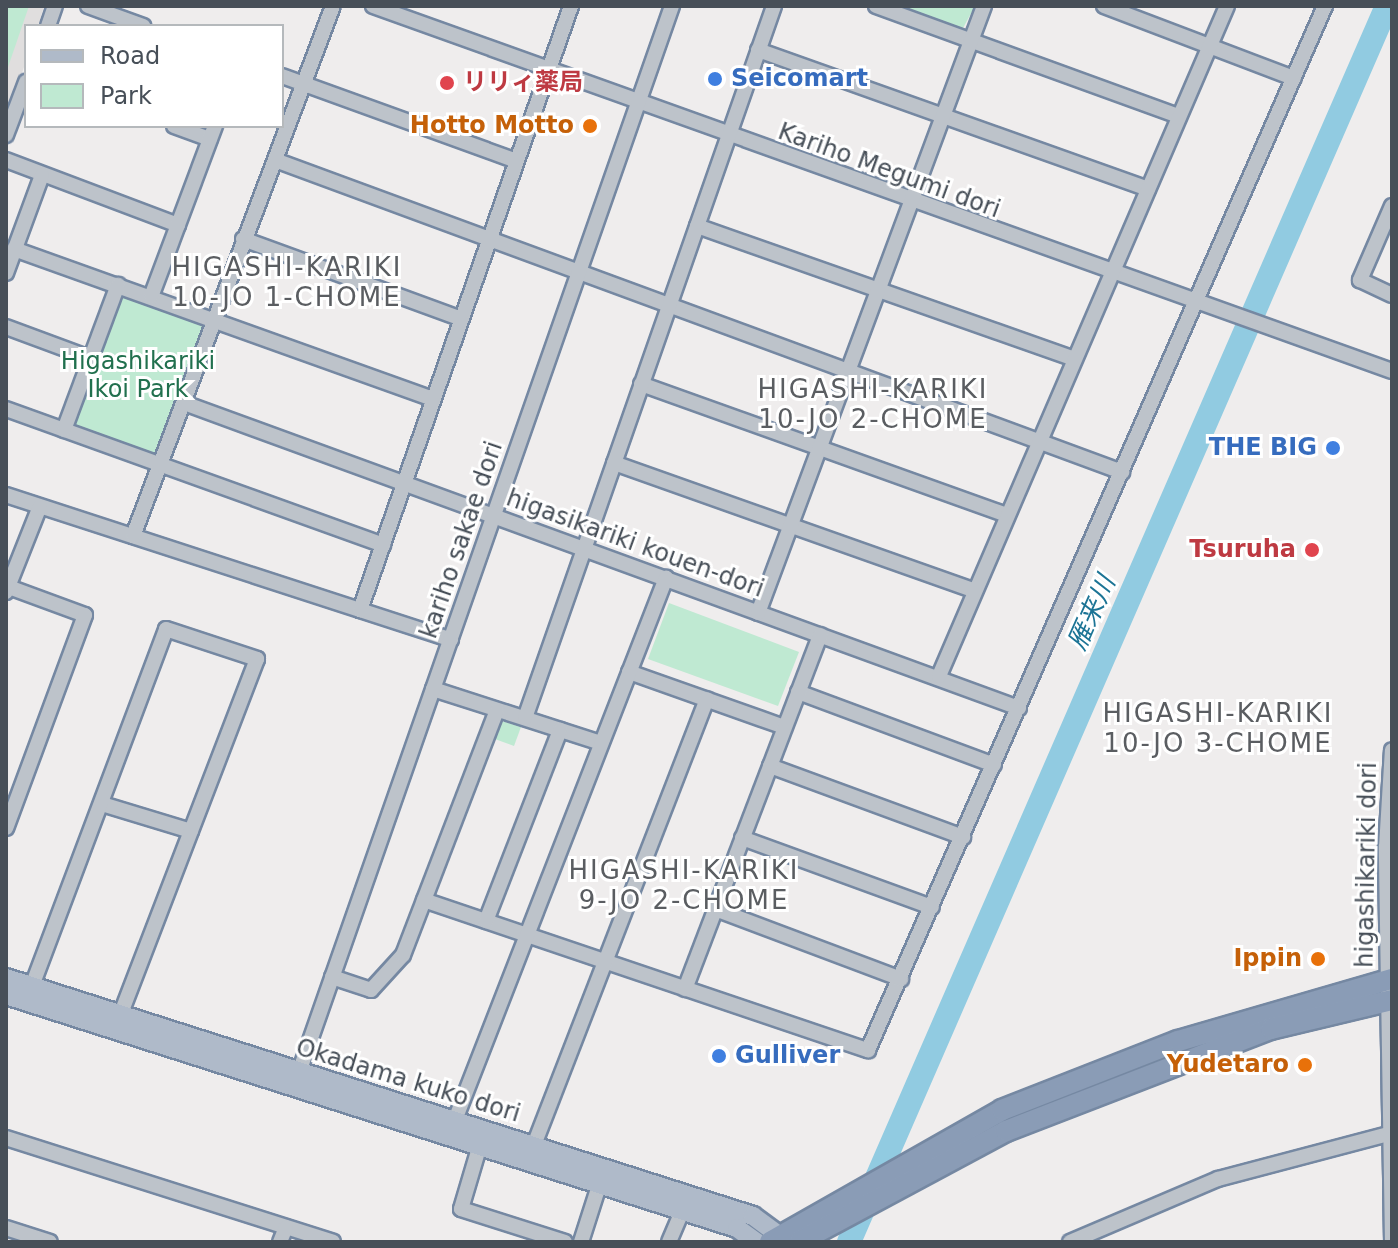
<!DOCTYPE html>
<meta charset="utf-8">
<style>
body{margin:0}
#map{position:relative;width:1398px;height:1248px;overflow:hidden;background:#efeded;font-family:"DejaVu Sans","Noto Sans JP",sans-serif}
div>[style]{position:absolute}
.education>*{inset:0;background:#e0dede}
.green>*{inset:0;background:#bfe9d2}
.river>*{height:24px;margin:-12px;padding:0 12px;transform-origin:12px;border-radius:12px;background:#91cbe1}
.roads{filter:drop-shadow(2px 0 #7588a2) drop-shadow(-2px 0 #7588a2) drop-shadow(0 2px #7588a2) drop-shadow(0 -2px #7588a2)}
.minor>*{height:14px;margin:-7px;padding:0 7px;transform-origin:7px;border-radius:7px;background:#bdc3ca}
.major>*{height:18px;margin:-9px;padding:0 9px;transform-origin:9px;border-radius:9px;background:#afbac9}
.highway>*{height:20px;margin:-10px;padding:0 10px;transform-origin:10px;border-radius:10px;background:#8a9cb6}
.dots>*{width:22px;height:22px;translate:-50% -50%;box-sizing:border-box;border:4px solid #fff;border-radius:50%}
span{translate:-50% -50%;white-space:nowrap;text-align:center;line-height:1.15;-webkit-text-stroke:6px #fff;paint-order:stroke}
.shop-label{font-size:24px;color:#366cbe;font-weight:700}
.left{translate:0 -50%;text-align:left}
.right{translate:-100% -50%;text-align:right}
.health-label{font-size:24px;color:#be3a42;font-weight:700}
.food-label{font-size:24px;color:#c56008;font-weight:700}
.street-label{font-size:24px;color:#474f58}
.park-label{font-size:24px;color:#21704e}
.neighbourhood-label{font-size:26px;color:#5a5d61;letter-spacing:2px}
.water-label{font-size:26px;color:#1c7495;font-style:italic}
.frame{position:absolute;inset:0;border:8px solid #474f58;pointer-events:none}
.legend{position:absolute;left:24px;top:24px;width:260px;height:104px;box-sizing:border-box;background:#fff;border:2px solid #b5b9bc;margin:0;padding:10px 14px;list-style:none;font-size:24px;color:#474f58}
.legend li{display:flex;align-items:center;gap:16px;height:40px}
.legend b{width:40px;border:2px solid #b5b9bc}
</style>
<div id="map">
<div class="education">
<div style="clip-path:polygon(6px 6px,44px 6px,38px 26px,26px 26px,26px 61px,6px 121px)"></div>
</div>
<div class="green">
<div style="clip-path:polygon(6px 6px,29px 6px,6px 73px)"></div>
<div style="clip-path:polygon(900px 6px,975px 6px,962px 30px)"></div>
<div style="clip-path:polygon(120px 294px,205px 325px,156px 457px,71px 425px)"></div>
<div style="clip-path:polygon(669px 603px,799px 652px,778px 706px,648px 659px)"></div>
<div style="clip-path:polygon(499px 720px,521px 727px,514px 746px,492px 738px)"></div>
</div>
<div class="river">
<div style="left:849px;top:1242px;width:1348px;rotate:-66.48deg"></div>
</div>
<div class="roads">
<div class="minor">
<div style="left:88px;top:6px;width:59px;rotate:20deg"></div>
<div style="left:373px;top:6px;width:1082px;rotate:19.71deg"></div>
<div style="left:876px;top:6px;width:321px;rotate:20deg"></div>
<div style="left:1104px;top:6px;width:203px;rotate:20.8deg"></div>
<div style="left:48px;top:26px;width:21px;rotate:-71deg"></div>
<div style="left:758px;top:50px;width:414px;rotate:19.6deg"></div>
<div style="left:282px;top:76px;width:247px;rotate:19.9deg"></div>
<div style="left:174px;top:126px;width:38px;rotate:20deg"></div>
<div style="left:6px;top:135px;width:57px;rotate:-69.3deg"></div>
<div style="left:6px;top:160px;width:184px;rotate:20.7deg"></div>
<div style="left:275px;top:160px;width:903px;rotate:20.22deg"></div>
<div style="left:1392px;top:206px;width:81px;rotate:113.4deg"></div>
<div style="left:1360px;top:280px;width:35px;rotate:25deg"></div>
<div style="left:697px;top:226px;width:400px;rotate:19.4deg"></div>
<div style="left:243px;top:239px;width:230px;rotate:20.1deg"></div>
<div style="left:14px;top:249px;width:445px;rotate:19.7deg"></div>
<div style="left:6px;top:273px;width:104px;rotate:-69.8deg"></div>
<div style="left:151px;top:297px;width:183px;rotate:-69.5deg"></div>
<div style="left:6px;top:327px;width:90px;rotate:20.3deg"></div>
<div style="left:641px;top:384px;width:388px;rotate:19.7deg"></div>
<div style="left:184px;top:403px;width:889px;rotate:20.07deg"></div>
<div style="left:6px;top:409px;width:401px;rotate:19.8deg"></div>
<div style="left:64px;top:430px;width:155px;rotate:-69.6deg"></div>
<div style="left:614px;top:463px;width:381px;rotate:19.5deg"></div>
<div style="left:6px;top:495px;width:468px;rotate:18deg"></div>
<div style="left:133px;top:536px;width:566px;rotate:-69.33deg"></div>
<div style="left:6px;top:586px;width:84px;rotate:20.2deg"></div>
<div style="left:85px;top:615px;width:227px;rotate:110.3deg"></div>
<div style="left:6px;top:592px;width:92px;rotate:-68.4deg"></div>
<div style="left:360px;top:610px;width:640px;rotate:-70.74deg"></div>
<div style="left:758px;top:613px;width:648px;rotate:-69.58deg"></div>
<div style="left:629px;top:672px;width:164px;rotate:19.5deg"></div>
<div style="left:939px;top:676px;width:729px;rotate:-66.74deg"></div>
<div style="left:433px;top:689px;width:176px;rotate:17.8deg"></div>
<div style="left:798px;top:692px;width:209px;rotate:20.4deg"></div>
<div style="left:525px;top:718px;width:754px;rotate:-70.72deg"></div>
<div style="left:770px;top:766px;width:206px;rotate:20.2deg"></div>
<div style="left:102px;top:804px;width:93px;rotate:16.9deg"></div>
<div style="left:742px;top:838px;width:202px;rotate:20deg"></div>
<div style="left:424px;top:900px;width:469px;rotate:18.7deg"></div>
<div style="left:868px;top:1050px;width:1140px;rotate:-66.36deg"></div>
<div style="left:715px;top:909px;width:199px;rotate:20.6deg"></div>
<div style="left:486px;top:921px;width:205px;rotate:-68.8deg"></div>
<div style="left:332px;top:977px;width:41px;rotate:18.4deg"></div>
<div style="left:371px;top:990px;width:47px;rotate:-47.6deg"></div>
<div style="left:403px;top:955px;width:262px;rotate:-69deg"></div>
<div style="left:32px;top:986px;width:381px;rotate:-69.4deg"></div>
<div style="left:166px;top:629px;width:96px;rotate:18.2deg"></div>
<div style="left:257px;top:659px;width:390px;rotate:111deg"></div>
<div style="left:685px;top:989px;width:379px;rotate:-69.1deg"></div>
<div style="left:297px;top:1078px;width:1136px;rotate:-70.72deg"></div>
<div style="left:455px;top:1120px;width:582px;rotate:-68.73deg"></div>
<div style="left:6px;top:1138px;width:343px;rotate:17.6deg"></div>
<div style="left:482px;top:1138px;width:74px;rotate:106.5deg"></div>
<div style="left:461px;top:1209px;width:109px;rotate:17.6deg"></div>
<div style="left:534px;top:1145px;width:478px;rotate:-68.8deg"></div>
<div style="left:6px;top:1228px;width:46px;rotate:17.7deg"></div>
<div style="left:280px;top:1242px;width:16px;rotate:-68deg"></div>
<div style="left:581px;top:1242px;width:69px;rotate:-72.3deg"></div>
<div style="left:669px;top:1242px;width:34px;rotate:-67deg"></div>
<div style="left:1070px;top:1242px;width:161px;rotate:-23.1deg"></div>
<div style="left:1218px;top:1179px;width:180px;rotate:-14.8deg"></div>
<div style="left:1392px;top:1242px;width:395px;rotate:-90.9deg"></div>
<div style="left:1386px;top:847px;width:97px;rotate:-86.5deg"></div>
</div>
<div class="major">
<div style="left:6px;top:978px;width:784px;rotate:17.67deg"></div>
<div style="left:753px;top:1216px;width:44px;rotate:36.6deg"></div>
<div style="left:6px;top:995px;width:767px;rotate:17.68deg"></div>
<div style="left:737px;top:1228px;width:24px;rotate:36deg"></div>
</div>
<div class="highway">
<div style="left:770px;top:1242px;width:267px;rotate:-29.6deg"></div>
<div style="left:1002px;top:1110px;width:189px;rotate:-21.4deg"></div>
<div style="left:1178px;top:1041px;width:223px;rotate:-16.2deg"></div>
<div style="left:799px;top:1242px;width:235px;rotate:-28.2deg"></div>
<div style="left:1006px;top:1131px;width:284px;rotate:-21.1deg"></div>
<div style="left:1271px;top:1029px;width:124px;rotate:-13.5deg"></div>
</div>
</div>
<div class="dots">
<div style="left:715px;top:79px;background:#3f7fe0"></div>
<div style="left:447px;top:83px;background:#e0444e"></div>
<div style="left:590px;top:126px;background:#e8710a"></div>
<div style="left:1333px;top:448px;background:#3f7fe0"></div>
<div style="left:1312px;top:550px;background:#e0444e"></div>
<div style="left:1318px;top:959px;background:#e8710a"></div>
<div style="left:719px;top:1056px;background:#3f7fe0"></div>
<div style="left:1305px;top:1065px;background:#e8710a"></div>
</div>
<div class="shop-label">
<span class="left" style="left:731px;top:79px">Seicomart</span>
<span class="right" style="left:1317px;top:448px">THE BIG</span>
<span class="left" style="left:735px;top:1056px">Gulliver</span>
</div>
<div class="health-label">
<span class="left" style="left:463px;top:83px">リリィ薬局</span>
<span class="right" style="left:1296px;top:550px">Tsuruha</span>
</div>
<div class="food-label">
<span class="right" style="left:574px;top:126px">Hotto Motto</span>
<span class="right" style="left:1302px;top:959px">Ippin</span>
<span class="right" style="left:1289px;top:1065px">Yudetaro</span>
</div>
<div class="street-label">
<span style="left:889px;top:171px;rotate:20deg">Kariho Megumi dori</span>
<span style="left:462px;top:540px;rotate:-71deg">kariho sakae dori</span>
<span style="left:635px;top:544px;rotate:20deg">higasikariki kouen-dori</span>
<span style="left:1367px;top:865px;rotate:-89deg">higashikariki dori</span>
<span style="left:408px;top:1081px;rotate:17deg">Okadama kuko dori</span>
</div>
<div class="park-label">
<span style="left:138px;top:376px">Higashikariki<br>Ikoi Park</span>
</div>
<div class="neighbourhood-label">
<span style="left:287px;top:283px">HIGASHI-KARIKI<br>10-JO 1-CHOME</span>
<span style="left:873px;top:405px">HIGASHI-KARIKI<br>10-JO 2-CHOME</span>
<span style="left:1218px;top:729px">HIGASHI-KARIKI<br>10-JO 3-CHOME</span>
<span style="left:684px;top:886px">HIGASHI-KARIKI<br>9-JO 2-CHOME</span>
</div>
<div class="water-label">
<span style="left:1092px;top:613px;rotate:-66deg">雁来川</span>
</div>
<div class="frame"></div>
<ul class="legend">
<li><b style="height:10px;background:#afbac9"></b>Road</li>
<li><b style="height:22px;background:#bfe9d2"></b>Park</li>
</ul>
</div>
